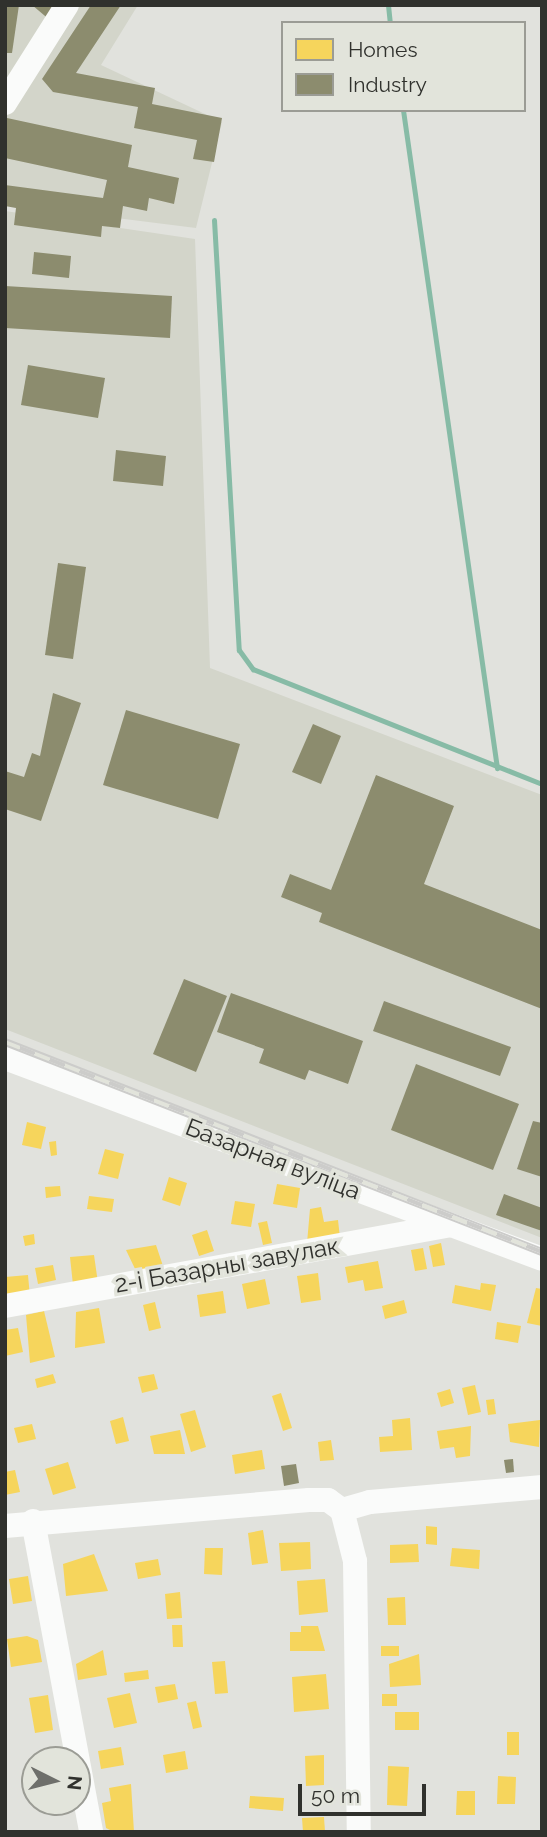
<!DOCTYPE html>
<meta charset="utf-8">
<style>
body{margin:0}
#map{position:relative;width:547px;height:1837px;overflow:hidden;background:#e1e2dd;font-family:Raleway,sans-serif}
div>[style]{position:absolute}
.built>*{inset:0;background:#d3d5ca}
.homes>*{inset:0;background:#f6d55c}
.industry>*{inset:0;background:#8c8c6e}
.stream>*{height:5px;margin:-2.5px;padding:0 2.5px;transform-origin:2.5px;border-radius:2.5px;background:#87bba6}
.minor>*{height:24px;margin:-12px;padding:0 12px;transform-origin:12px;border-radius:12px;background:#fafbfa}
.rail>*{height:8px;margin-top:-4px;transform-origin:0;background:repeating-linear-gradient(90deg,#e2e4db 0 16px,#ccccca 0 32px);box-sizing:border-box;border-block:2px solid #ccccca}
span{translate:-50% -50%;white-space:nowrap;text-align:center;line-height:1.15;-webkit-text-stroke:7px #e2e4db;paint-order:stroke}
.street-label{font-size:24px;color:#30312d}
.frame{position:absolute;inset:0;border:7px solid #30312d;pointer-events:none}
.legend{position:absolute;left:281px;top:21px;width:245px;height:91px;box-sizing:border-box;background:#e2e4db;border:2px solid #9b9c95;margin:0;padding:9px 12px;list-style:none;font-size:21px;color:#30312d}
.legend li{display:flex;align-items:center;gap:14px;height:35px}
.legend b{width:35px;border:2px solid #9b9c95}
.north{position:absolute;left:21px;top:1746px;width:70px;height:70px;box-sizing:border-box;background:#e2e4db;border:2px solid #9b9c95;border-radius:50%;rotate:96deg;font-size:19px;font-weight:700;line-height:28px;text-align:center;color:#30312d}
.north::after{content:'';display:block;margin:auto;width:24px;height:32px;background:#6e6f6b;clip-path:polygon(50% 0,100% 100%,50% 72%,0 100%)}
.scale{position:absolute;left:298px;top:1784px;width:128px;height:32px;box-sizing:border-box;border:4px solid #30312d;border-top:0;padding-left:9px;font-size:21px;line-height:24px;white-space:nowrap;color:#30312d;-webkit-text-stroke:5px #e2e4db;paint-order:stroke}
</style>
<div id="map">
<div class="built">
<div style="clip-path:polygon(5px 5px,138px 5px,101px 65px,222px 122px,196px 228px,5px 204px)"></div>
<div style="clip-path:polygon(5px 211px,195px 239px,210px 668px,542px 795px,542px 1238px,5px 1029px)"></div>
</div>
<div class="homes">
<div style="clip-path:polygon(27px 1122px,46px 1127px,41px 1149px,22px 1145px)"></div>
<div style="clip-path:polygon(56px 1141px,57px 1155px,51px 1156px,49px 1142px)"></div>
<div style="clip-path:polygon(105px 1149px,124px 1154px,118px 1179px,98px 1174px)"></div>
<div style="clip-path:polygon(169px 1177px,187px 1183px,180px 1206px,162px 1200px)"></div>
<div style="clip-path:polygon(277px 1184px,300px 1188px,297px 1208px,273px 1204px)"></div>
<div style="clip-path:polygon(60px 1186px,61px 1196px,46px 1198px,45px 1187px)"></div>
<div style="clip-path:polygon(89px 1196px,114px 1199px,112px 1212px,87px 1209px)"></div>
<div style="clip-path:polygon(235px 1201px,255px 1204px,251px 1227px,231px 1224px)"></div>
<div style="clip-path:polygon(321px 1207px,324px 1222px,338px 1220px,340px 1238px,307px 1243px,310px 1209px)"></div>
<div style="clip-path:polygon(267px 1221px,272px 1243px,263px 1245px,258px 1223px)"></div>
<div style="clip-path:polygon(207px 1230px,214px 1251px,199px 1256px,192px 1235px)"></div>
<div style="clip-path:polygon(34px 1234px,35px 1244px,25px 1246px,23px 1236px)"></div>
<div style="clip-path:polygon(441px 1243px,445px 1265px,433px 1267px,429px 1246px)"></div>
<div style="clip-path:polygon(156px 1245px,165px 1272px,138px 1275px,126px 1250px)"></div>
<div style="clip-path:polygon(423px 1248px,427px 1269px,415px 1271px,411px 1250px)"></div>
<div style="clip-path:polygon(94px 1255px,98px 1283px,73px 1285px,70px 1257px)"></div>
<div style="clip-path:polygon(378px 1261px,383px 1288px,365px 1291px,363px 1280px,348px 1283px,345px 1267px)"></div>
<div style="clip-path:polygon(53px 1265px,56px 1280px,38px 1284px,35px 1268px)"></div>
<div style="clip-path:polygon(318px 1273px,321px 1300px,301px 1303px,297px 1276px)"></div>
<div style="clip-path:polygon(28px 1275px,30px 1297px,7px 1299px,5px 1277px)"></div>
<div style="clip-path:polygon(265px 1279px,270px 1304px,247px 1309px,242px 1284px)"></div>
<div style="clip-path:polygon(481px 1283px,496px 1285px,491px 1311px,452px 1303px,455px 1285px,480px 1290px)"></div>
<div style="clip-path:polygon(536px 1288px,542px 1289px,542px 1326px,527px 1323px)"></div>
<div style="clip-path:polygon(223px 1291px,226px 1313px,200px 1317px,197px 1295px)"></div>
<div style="clip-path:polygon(404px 1300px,407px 1313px,385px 1319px,382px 1306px)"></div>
<div style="clip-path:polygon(155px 1302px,161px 1328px,149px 1331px,143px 1305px)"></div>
<div style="clip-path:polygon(99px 1308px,105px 1343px,75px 1348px,76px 1312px)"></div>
<div style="clip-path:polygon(44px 1311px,55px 1357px,30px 1363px,26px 1315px)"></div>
<div style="clip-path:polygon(497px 1322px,521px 1326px,518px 1343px,495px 1339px)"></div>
<div style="clip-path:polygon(18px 1328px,23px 1352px,5px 1356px,5px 1330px)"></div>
<div style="clip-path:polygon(53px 1374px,56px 1383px,37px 1388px,35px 1379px)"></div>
<div style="clip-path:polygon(154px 1374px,158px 1389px,142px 1393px,138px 1377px)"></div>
<div style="clip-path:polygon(475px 1385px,481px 1412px,468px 1415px,462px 1388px)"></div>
<div style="clip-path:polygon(450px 1389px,454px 1403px,441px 1407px,437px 1393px)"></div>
<div style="clip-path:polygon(281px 1393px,292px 1428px,283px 1431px,272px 1396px)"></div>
<div style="clip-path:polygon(494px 1399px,496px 1414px,488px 1415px,486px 1400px)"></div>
<div style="clip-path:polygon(195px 1410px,206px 1447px,191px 1452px,180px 1414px)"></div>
<div style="clip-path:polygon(123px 1417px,129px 1441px,116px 1444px,110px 1421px)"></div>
<div style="clip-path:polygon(410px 1418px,412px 1450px,380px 1452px,379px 1437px,393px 1436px,392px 1420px)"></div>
<div style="clip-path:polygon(540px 1420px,539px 1447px,510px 1442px,508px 1424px)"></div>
<div style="clip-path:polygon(32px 1424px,36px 1439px,18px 1443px,14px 1428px)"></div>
<div style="clip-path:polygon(471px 1426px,470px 1456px,456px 1458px,454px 1447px,440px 1449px,437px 1431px)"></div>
<div style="clip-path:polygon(180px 1430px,185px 1454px,154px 1454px,150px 1436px)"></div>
<div style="clip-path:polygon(331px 1440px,334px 1460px,320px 1461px,318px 1442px)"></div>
<div style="clip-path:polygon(262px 1450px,265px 1469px,235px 1474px,232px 1455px)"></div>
<div style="clip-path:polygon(68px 1462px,76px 1488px,53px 1495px,45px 1469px)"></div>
<div style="clip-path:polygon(15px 1470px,20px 1492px,5px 1495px,5px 1472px)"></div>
<div style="clip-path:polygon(426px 1526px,437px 1527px,437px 1545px,426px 1544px)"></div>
<div style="clip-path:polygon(263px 1530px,268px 1563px,252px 1565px,248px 1533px)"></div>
<div style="clip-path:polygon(310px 1542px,311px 1569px,281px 1571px,279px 1543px)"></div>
<div style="clip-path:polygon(418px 1544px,419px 1562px,390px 1563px,390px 1545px)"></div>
<div style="clip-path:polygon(205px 1548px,223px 1548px,222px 1575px,204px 1574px)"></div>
<div style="clip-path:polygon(452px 1548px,480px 1550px,479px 1569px,450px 1566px)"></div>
<div style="clip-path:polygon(94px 1554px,108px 1591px,66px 1596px,63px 1564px)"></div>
<div style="clip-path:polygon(158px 1559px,161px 1575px,138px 1579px,135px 1563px)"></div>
<div style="clip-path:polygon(28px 1576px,32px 1601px,13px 1604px,9px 1579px)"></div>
<div style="clip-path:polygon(325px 1579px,328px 1612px,299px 1615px,297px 1581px)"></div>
<div style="clip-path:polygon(180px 1592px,182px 1618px,167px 1619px,165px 1594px)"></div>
<div style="clip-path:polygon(405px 1597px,406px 1625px,388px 1625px,387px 1598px)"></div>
<div style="clip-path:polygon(172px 1625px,182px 1625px,183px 1647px,173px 1647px)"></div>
<div style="clip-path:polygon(301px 1626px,318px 1626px,325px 1651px,290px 1651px,290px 1632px,301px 1632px)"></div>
<div style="clip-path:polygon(27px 1636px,38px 1640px,42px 1662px,11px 1667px,7px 1639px)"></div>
<div style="clip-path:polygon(381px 1646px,399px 1646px,399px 1656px,381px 1656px)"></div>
<div style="clip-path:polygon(103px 1650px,107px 1675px,78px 1680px,76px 1664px)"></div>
<div style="clip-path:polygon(419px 1654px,421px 1685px,390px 1687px,389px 1664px)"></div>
<div style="clip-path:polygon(225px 1661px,228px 1693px,215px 1694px,212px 1662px)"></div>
<div style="clip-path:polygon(148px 1670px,149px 1679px,125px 1682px,124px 1673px)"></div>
<div style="clip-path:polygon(326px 1674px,329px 1709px,294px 1712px,292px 1677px)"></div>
<div style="clip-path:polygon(175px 1684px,178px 1699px,158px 1703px,155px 1687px)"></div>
<div style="clip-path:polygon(130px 1693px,137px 1723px,114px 1728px,107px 1698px)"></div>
<div style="clip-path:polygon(382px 1694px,397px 1694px,397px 1706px,382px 1706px)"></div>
<div style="clip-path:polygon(48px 1695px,53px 1730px,35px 1733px,29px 1698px)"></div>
<div style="clip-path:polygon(196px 1701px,202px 1727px,193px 1729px,187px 1703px)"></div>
<div style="clip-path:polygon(395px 1712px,419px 1712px,419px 1730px,395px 1730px)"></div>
<div style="clip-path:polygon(507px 1732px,519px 1732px,519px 1755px,507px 1755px)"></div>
<div style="clip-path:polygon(121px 1747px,124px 1765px,101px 1769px,98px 1751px)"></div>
<div style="clip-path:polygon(185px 1751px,188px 1769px,166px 1773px,163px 1755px)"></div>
<div style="clip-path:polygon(324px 1755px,324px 1785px,306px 1786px,305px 1756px)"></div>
<div style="clip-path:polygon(388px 1766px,409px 1767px,407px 1806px,387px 1805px)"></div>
<div style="clip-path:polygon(498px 1776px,516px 1777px,515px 1804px,497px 1804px)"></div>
<div style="clip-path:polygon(131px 1784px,134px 1832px,114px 1832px,106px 1828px,102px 1803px,111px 1801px,109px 1788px)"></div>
<div style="clip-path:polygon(457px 1791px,475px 1791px,475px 1815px,456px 1815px)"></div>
<div style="clip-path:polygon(250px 1796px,284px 1798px,283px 1811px,249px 1808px)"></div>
<div style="clip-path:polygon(324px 1817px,325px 1832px,303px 1832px,302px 1818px)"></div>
</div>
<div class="industry">
<div style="clip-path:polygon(5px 5px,19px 5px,12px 53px,5px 53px)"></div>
<div style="clip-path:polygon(32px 5px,59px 5px,51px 21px)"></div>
<div style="clip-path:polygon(91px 5px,121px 5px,76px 73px,155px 88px,152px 104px,222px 118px,214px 162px,193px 159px,197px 140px,134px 128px,138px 107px,53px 92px,42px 79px)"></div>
<div style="clip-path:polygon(7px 118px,132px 145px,128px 167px,179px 178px,174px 204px,149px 198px,147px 211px,123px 206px,120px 228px,102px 226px,101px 237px,14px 225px,16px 208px,5px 206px,5px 185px,103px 198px,107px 180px,5px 158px)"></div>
<div style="clip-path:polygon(34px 252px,71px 256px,69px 278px,32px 274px)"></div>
<div style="clip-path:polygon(5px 286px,172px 296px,170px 338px,5px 328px)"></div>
<div style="clip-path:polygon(28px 365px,105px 378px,98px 418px,21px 405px)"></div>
<div style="clip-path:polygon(116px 450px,166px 456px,163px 486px,113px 481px)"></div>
<div style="clip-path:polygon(58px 563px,86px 567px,73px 659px,45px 655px)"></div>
<div style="clip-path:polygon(53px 693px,81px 703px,41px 821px,5px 809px,5px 771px,24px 777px,32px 753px,40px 756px)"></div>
<div style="clip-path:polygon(126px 710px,240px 744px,218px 819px,103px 785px)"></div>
<div style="clip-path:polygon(313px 724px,341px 736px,321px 784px,292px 772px)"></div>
<div style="clip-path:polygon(376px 775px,454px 806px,424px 884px,542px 930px,542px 1009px,319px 922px,322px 913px,281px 897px,290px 874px,331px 890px)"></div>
<div style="clip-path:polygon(184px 979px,227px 996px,196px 1072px,153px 1054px)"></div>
<div style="clip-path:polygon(231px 993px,363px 1041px,348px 1084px,309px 1070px,305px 1080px,259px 1063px,264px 1049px,217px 1032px)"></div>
<div style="clip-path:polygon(384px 1001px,511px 1047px,500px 1076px,373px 1031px)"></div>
<div style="clip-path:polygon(416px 1064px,519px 1104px,493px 1170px,391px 1130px)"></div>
<div style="clip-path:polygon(533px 1121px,542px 1123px,542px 1177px,517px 1169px)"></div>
<div style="clip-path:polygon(504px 1194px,542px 1208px,542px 1231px,496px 1215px)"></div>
<div style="clip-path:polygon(513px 1459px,514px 1472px,506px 1473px,504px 1460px)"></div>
<div style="clip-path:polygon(296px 1464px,299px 1483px,284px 1486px,281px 1466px)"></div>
</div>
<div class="stream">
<div style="left:388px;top:5px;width:18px;rotate:84deg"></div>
<div style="left:403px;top:110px;width:665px;rotate:81.87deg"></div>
<div style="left:214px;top:220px;width:431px;rotate:86.7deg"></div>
<div style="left:239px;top:650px;width:24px;rotate:54deg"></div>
<div style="left:253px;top:669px;width:311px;rotate:21.7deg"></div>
</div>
<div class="minor">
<div style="left:5px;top:103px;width:116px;rotate:-57.7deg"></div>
<div style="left:5px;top:1058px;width:573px;rotate:20.52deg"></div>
<div style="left:5px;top:1306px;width:451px;rotate:-10.3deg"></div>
<div style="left:342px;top:1510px;width:53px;rotate:75.7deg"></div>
<div style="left:355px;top:1561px;width:271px;rotate:89.2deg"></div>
<div style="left:342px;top:1510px;width:29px;rotate:-16deg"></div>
<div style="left:370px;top:1502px;width:173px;rotate:-5deg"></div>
<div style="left:33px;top:1521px;width:316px;rotate:79.4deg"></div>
<div style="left:5px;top:1526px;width:305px;rotate:-4.9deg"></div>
<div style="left:309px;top:1500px;width:19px"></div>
<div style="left:328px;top:1500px;width:17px;rotate:36deg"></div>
</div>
<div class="rail">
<div style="left:5px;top:1042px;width:577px;rotate:21.36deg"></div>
</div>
<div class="street-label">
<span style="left:273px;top:1159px;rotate:21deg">Базарная вуліца</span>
<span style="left:227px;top:1265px;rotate:-10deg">2-і Базарны завулак</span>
</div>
<div class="frame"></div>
<ul class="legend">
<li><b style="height:19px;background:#f6d55c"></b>Homes</li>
<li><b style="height:19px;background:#8c8c6e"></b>Industry</li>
</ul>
<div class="north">N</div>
<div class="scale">50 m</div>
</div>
